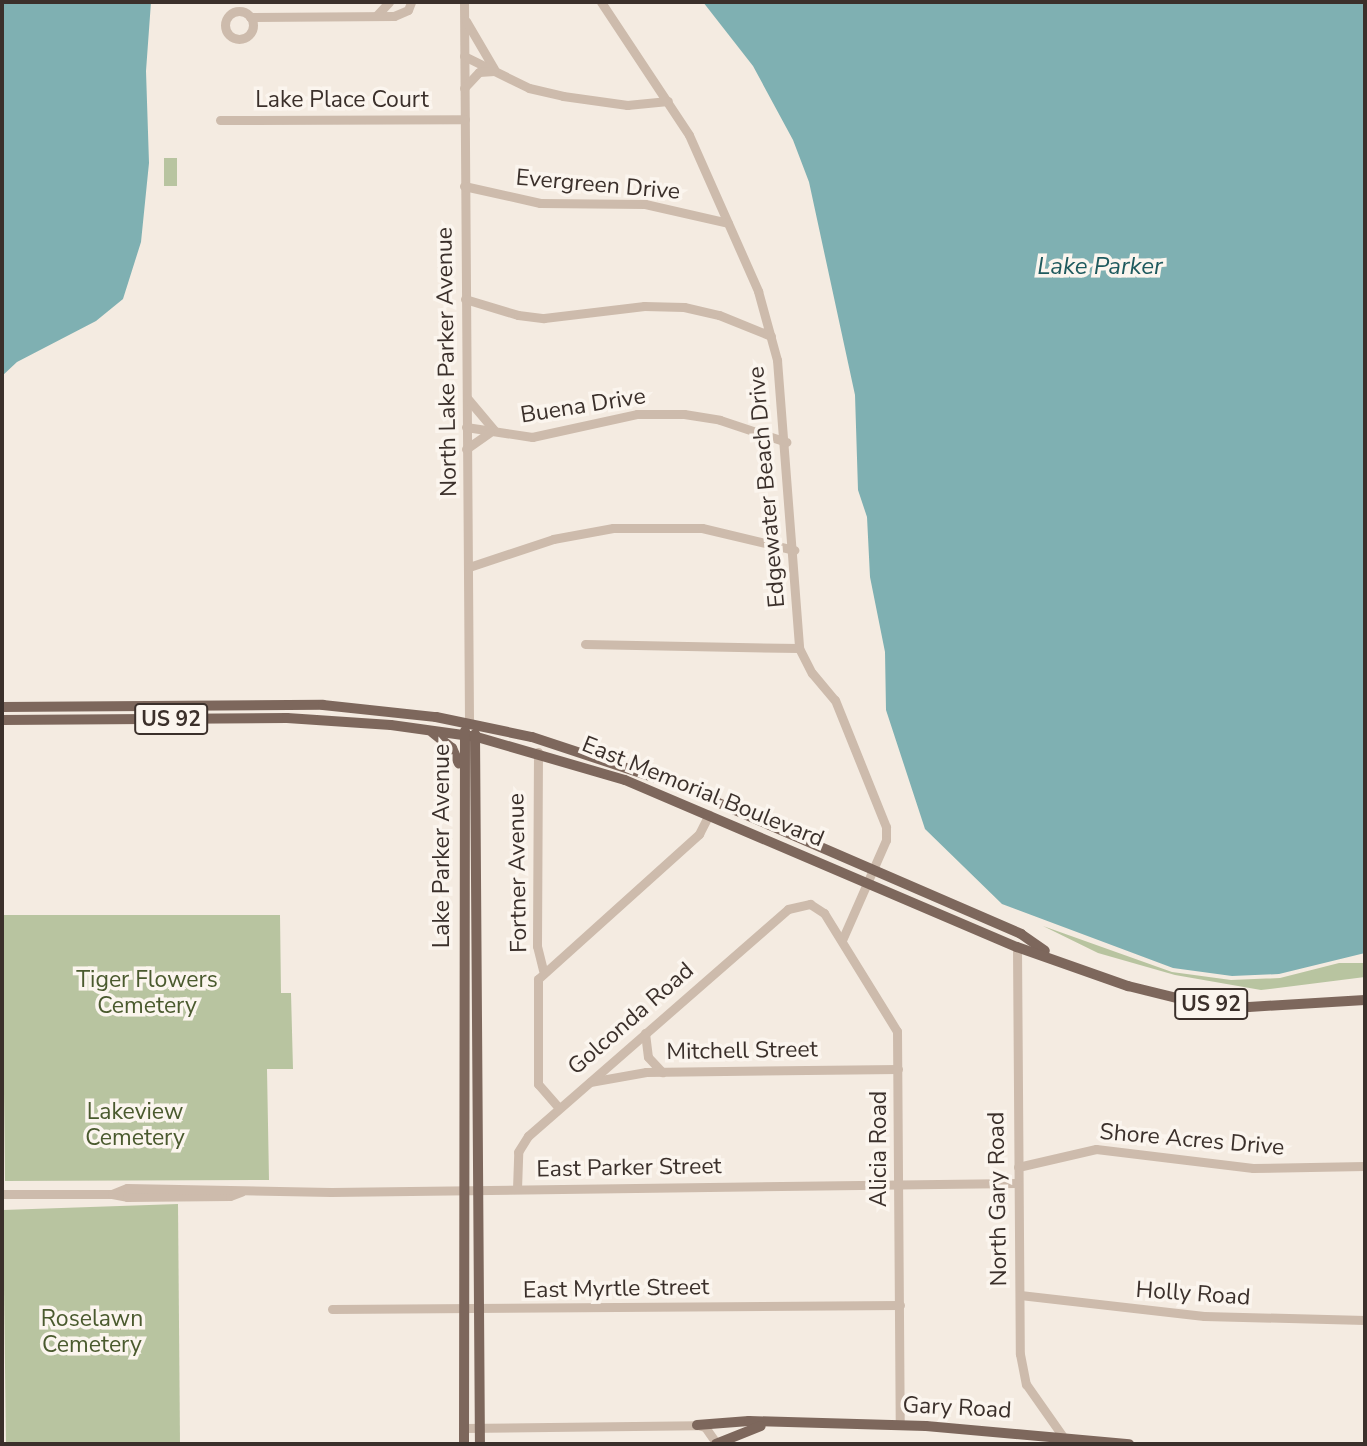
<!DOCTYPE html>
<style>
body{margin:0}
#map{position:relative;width:1367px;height:1446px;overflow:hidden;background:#f4ebe1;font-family:"Nunito Sans",sans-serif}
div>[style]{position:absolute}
.green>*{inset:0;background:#b8c4a0}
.water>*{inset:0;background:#7fb0b2}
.minor>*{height:9px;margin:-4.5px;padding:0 4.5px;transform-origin:4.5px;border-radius:4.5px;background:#cdbbac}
.minor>.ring{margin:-4.5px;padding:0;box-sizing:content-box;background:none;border:9px solid #cdbbac;border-radius:50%}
.major>*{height:10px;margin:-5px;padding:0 5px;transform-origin:5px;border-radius:5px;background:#7d675c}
span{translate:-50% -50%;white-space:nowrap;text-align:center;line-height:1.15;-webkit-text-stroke:7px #fbf5ee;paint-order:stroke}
.shield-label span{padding:2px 5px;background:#fbf5ee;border:2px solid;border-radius:5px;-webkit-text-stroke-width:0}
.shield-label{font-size:21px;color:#3b302b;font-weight:700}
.street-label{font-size:23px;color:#3b302b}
.park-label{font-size:23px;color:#4a5a2e}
.water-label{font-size:24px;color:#1f5a5e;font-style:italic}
.frame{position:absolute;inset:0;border:4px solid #3b302b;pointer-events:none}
</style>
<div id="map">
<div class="green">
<div style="clip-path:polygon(164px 158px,177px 158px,177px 186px,164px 186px)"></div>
<div style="clip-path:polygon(2px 915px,280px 915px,281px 993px,291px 993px,293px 1069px,267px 1069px,269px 1180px,5px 1181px)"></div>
<div style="clip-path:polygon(1043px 926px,1172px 972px,1231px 980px,1280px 978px,1339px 963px,1365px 963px,1365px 977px,1261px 990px,1175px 975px,1098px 953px)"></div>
<div style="clip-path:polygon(178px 1204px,180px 1444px,6px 1444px,3px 1210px)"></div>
</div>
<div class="water">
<div style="clip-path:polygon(2px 2px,151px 2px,146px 71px,149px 163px,141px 242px,123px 299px,96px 321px,17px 362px,2px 376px)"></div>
<div style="clip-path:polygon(703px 2px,1365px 2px,1365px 953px,1279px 974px,1232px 976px,1173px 968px,1002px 904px,925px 829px,886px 710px,885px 652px,870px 577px,867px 517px,858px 490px,855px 395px,809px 182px,793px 140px,753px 66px)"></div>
</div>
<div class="minor">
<div style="left:464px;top:2px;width:720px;rotate:89.6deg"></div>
<div style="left:601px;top:2px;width:159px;rotate:56.5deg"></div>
<div style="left:689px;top:135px;width:171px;rotate:66.1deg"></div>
<div style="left:758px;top:291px;width:72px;rotate:74.6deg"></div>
<div style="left:777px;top:360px;width:289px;rotate:85.6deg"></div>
<div style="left:799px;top:648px;width:28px;rotate:63deg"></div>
<div style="left:812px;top:673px;width:35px;rotate:50deg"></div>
<div style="left:835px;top:700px;width:137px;rotate:68.1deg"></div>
<div style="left:886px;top:827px;width:13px;rotate:90deg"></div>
<div style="left:886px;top:840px;width:109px;rotate:113.7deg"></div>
<div class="ring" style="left:225px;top:11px;width:19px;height:19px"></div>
<div style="left:376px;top:16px;width:19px;rotate:-47deg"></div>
<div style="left:250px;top:17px;width:144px;rotate:-0.4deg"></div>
<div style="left:394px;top:16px;width:15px;rotate:-23deg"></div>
<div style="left:408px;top:10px;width:9px;rotate:-69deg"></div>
<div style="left:466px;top:21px;width:56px;rotate:59.7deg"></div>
<div style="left:464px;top:56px;width:72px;rotate:26.2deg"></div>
<div style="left:529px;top:88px;width:35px;rotate:13deg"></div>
<div style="left:563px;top:96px;width:65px;rotate:8deg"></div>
<div style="left:627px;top:105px;width:41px;rotate:-5.6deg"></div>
<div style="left:464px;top:88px;width:22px;rotate:-47deg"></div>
<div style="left:479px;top:72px;width:15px;rotate:-4deg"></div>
<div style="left:220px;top:120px;width:245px;rotate:-0.2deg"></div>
<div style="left:464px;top:186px;width:78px;rotate:12.6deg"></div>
<div style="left:540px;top:203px;width:105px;rotate:0.5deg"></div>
<div style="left:645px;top:204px;width:85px;rotate:12.9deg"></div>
<div style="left:465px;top:299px;width:55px;rotate:16.8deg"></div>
<div style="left:518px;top:315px;width:26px;rotate:7deg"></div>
<div style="left:544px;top:318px;width:101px;rotate:-6.8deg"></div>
<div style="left:644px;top:306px;width:40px;rotate:1.4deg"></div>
<div style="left:684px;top:307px;width:36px;rotate:13deg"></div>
<div style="left:719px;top:315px;width:56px;rotate:22deg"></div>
<div style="left:467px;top:398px;width:42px;rotate:49.8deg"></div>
<div style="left:466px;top:427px;width:67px;rotate:8.6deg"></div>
<div style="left:532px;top:437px;width:107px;rotate:-12.4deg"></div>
<div style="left:637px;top:414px;width:47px"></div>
<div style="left:684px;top:414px;width:36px;rotate:9deg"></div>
<div style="left:720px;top:420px;width:70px;rotate:18.4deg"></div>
<div style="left:466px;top:449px;width:29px;rotate:-35deg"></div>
<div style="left:469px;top:567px;width:89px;rotate:-18.4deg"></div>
<div style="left:553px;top:539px;width:61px;rotate:-10.4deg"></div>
<div style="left:613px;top:528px;width:89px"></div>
<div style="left:702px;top:528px;width:95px;rotate:13.4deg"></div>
<div style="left:585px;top:644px;width:214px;rotate:1.1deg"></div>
<div style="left:538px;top:752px;width:194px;rotate:90.3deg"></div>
<div style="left:537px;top:946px;width:25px;rotate:76deg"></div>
<div style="left:1017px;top:947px;width:407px;rotate:89.6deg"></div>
<div style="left:1020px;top:1354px;width:31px;rotate:79deg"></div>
<div style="left:1026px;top:1384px;width:66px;rotate:54.9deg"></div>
<div style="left:645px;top:1033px;width:24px;rotate:83deg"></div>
<div style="left:648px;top:1057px;width:21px;rotate:47deg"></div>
<div style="left:590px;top:1082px;width:57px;rotate:-10.1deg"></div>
<div style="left:646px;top:1072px;width:252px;rotate:-0.7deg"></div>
<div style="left:559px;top:1108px;width:32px;rotate:-131deg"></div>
<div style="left:538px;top:1084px;width:105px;rotate:-90deg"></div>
<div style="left:538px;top:979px;width:217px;rotate:-42deg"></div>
<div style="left:699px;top:834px;width:22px;rotate:-63deg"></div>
<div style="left:1018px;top:1167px;width:80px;rotate:-13deg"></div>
<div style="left:1096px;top:1149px;width:158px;rotate:6.9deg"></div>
<div style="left:1253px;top:1168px;width:112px;rotate:-1deg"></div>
<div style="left:517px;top:1189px;width:37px;rotate:-88deg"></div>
<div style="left:518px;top:1152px;width:19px;rotate:-58deg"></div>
<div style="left:528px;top:1136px;width:345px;rotate:-41.1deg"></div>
<div style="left:788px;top:909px;width:23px;rotate:-13deg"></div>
<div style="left:810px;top:904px;width:17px;rotate:33deg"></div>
<div style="left:824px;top:913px;width:139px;rotate:58.3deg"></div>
<div style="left:897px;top:1031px;width:394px;rotate:89.6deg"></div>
<div style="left:2px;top:1194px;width:110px"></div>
<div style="left:112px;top:1194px;width:15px;rotate:11deg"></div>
<div style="left:127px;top:1197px;width:103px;rotate:-0.6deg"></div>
<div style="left:230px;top:1196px;width:12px;rotate:-20deg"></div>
<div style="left:112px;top:1194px;width:16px;rotate:-22deg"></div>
<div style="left:127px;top:1188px;width:204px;rotate:1.1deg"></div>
<div style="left:331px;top:1192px;width:686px;rotate:-0.75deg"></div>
<div style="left:1020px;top:1295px;width:185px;rotate:6.5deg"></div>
<div style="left:1204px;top:1316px;width:161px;rotate:1.4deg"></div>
<div style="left:332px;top:1309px;width:568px;rotate:-0.4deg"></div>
<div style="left:464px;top:1428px;width:233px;rotate:-0.7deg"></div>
<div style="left:697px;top:1425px;width:8px;rotate:14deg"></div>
<div style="left:705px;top:1427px;width:21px;rotate:55deg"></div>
</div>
<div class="major">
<div style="left:2px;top:707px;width:321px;rotate:-0.4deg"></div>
<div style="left:323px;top:705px;width:114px;rotate:6.1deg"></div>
<div style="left:436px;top:717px;width:98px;rotate:11.8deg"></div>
<div style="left:532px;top:737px;width:153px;rotate:18.3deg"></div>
<div style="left:677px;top:785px;width:375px;rotate:23.4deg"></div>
<div style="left:1021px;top:934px;width:29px;rotate:35deg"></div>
<div style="left:2px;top:720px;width:285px;rotate:-0.4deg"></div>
<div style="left:287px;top:718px;width:104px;rotate:3.9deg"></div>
<div style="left:391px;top:725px;width:87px;rotate:7.9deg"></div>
<div style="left:477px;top:737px;width:154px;rotate:16.2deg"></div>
<div style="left:625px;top:780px;width:426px;rotate:23.1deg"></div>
<div style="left:1017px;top:947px;width:118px;rotate:19.4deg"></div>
<div style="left:1128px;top:986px;width:59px;rotate:13.8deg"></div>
<div style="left:1185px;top:1000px;width:64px;rotate:6.2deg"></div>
<div style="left:1249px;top:1007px;width:116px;rotate:-3.5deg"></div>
<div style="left:432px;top:732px;width:26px;rotate:39deg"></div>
<div style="left:452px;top:748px;width:17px;rotate:66deg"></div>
<div style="left:475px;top:734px;width:710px;rotate:89.6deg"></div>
<div style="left:697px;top:1425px;width:52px;rotate:-4.4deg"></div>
<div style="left:749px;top:1421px;width:177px;rotate:1.6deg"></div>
<div style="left:926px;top:1426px;width:204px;rotate:5.1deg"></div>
<div style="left:464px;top:1444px;width:713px;rotate:-89.92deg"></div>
<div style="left:716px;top:1444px;width:48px;rotate:-21.8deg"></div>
</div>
<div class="shield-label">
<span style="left:171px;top:719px">US 92</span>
<span style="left:1211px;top:1004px">US 92</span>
</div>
<div class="street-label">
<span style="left:342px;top:100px">Lake Place Court</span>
<span style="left:598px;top:185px;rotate:5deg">Evergreen Drive</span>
<span style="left:447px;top:362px;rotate:-91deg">North Lake Parker Avenue</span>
<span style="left:583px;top:406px;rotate:-9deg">Buena Drive</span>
<span style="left:767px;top:487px;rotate:-95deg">Edgewater Beach Drive</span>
<span style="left:703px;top:792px;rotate:22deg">East Memorial Boulevard</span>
<span style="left:442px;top:846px;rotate:-90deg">Lake Parker Avenue</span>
<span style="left:518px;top:873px;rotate:-91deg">Fortner Avenue</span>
<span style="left:631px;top:1019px;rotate:-41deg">Golconda Road</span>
<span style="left:742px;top:1051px;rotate:-1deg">Mitchell Street</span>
<span style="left:1192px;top:1140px;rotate:5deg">Shore Acres Drive</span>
<span style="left:879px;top:1149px;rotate:-90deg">Alicia Road</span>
<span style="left:629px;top:1168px;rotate:-1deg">East Parker Street</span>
<span style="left:998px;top:1199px;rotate:-91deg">North Gary Road</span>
<span style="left:616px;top:1289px;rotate:-1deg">East Myrtle Street</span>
<span style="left:1193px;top:1294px;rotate:4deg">Holly Road</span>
<span style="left:957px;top:1408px;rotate:3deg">Gary Road</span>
</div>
<div class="park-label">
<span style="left:147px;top:993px">Tiger Flowers<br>Cemetery</span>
<span style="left:135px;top:1125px">Lakeview<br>Cemetery</span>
<span style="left:92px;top:1332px">Roselawn<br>Cemetery</span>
</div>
<div class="water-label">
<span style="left:1100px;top:267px">Lake Parker</span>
</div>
<div class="frame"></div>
</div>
